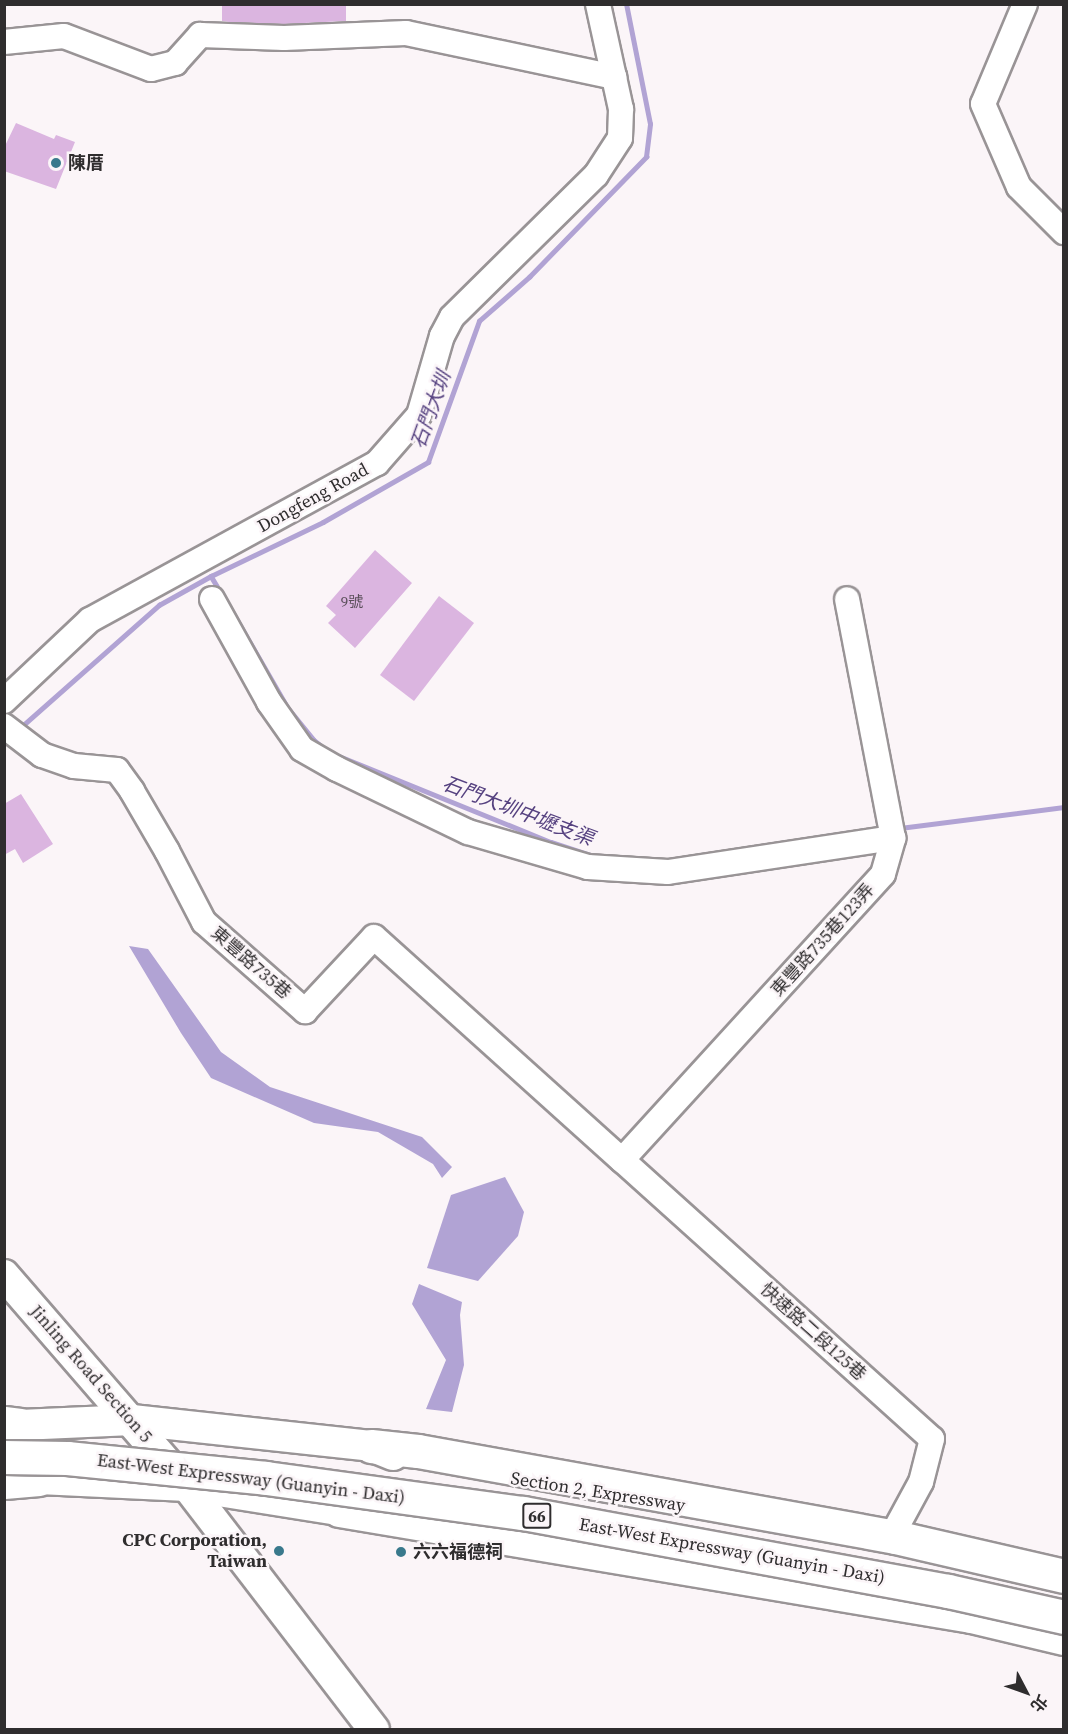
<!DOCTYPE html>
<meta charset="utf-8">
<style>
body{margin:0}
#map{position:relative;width:1068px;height:1734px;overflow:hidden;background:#fbf5f8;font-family:"Source Serif 4","Noto Sans TC",serif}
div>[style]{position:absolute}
.water>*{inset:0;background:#b1a3d4}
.stream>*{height:4.5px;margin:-2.25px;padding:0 2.25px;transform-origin:2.25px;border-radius:2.25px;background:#b1a3d4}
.building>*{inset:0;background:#dbb5e0}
.roads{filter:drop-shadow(2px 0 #999496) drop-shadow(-2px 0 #999496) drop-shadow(0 2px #999496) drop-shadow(0 -2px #999496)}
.minor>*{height:24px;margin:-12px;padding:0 12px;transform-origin:12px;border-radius:12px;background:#fff}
.major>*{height:30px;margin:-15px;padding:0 15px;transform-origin:15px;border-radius:15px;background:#fff}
.highway>*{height:33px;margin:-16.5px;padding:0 16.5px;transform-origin:16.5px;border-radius:16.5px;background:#fff}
.bridges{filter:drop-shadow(2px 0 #999496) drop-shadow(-2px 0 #999496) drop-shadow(0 2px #999496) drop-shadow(0 -2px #999496)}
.highway-bridge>*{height:33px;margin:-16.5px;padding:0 16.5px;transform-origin:16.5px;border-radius:16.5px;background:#fff}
.dots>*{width:16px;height:16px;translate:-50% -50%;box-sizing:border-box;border:3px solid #fbf5f8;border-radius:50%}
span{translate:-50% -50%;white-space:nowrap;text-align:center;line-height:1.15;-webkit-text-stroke:5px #fbf5f8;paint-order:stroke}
.number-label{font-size:15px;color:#5a4f5a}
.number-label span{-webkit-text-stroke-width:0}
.shield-label span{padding:2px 4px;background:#fbf5f8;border:2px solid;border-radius:4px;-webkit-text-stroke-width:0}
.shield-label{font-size:16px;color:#2f2d2e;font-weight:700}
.poi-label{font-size:18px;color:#2f2d2e;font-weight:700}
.left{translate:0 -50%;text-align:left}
.right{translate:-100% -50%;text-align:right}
.street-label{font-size:18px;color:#2f2d2e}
.water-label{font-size:20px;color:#564280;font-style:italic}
.frame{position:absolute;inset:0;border:6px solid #2f2d2e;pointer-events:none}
.north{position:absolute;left:996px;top:1662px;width:60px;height:60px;-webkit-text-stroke:4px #fbf5f8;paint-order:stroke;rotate:131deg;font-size:16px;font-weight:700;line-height:24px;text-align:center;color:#2f2d2e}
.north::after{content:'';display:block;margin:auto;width:21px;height:27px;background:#2f2d2e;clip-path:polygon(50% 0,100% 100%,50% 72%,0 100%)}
</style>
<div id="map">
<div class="water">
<div style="clip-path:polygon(129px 946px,148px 949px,221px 1052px,270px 1087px,422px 1137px,452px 1167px,442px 1178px,433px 1164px,378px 1132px,314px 1123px,211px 1078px,181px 1033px)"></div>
<div style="clip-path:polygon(505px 1177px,524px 1212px,518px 1236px,478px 1281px,427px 1268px,451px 1195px)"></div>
<div style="clip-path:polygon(419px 1284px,462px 1302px,460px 1315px,464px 1365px,452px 1412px,426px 1409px,446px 1360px,412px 1304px)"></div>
</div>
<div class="stream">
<div style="left:211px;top:576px;width:12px;rotate:59deg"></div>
<div style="left:227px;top:602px;width:122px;rotate:60.1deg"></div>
<div style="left:288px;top:708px;width:41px;rotate:50.9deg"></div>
<div style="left:314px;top:740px;width:13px;rotate:39deg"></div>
<div style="left:20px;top:728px;width:186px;rotate:-41.5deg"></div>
<div style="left:159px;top:605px;width:60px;rotate:-29.1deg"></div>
<div style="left:211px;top:576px;width:124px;rotate:-25.7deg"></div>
<div style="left:323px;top:522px;width:121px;rotate:-29.7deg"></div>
<div style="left:428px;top:462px;width:150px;rotate:-70.1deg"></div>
<div style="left:479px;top:321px;width:67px;rotate:-41.3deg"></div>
<div style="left:529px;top:277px;width:168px;rotate:-45.7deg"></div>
<div style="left:646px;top:157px;width:33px;rotate:-83deg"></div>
<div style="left:650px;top:124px;width:122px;rotate:-101.3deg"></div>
<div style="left:334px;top:754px;width:234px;rotate:22.1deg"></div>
<div style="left:551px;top:842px;width:48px;rotate:18.1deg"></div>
<div style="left:900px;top:828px;width:165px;rotate:-7.3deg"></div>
</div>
<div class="building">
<div style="clip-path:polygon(222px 4px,346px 4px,346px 21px,284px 24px,229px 22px,222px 21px)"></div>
<div style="clip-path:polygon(16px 123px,54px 139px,56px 135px,75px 142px,56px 189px,4px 171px,4px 148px)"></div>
<div style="clip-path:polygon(375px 550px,412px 583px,355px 648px,328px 623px,336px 615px,326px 606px)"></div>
<div style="clip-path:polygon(439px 596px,474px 623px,414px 701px,380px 675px)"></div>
<div style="clip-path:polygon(21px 794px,53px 844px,23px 863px,15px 849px,4px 855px,4px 804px)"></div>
</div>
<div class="roads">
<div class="minor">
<div style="left:1025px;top:4px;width:108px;rotate:112.8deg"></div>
<div style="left:983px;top:104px;width:90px;rotate:66.6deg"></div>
<div style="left:1019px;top:187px;width:64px;rotate:45deg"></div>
<div style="left:4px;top:42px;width:60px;rotate:-5.7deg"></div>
<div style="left:64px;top:36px;width:93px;rotate:20.8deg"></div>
<div style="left:151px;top:69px;width:25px;rotate:-14deg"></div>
<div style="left:175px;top:63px;width:38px;rotate:-48deg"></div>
<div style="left:200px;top:35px;width:84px;rotate:2deg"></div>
<div style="left:284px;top:38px;width:122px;rotate:-2.3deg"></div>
<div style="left:406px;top:33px;width:213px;rotate:11.9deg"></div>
<div style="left:212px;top:599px;width:118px;rotate:61deg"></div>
<div style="left:269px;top:702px;width:57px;rotate:54.9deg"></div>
<div style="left:302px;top:749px;width:40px;rotate:29.7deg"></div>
<div style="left:337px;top:769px;width:145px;rotate:25.7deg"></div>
<div style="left:468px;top:832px;width:125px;rotate:16.3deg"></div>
<div style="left:588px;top:867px;width:80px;rotate:3.6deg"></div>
<div style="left:668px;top:872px;width:228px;rotate:-8.6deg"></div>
<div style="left:4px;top:701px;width:118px;rotate:-43.3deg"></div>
<div style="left:90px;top:620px;width:327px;rotate:-28.7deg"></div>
<div style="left:377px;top:463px;width:64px;rotate:-48.8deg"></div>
<div style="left:419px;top:415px;width:82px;rotate:-73.8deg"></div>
<div style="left:442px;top:336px;width:21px;rotate:-62deg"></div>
<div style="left:452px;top:317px;width:202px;rotate:-44.6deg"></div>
<div style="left:596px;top:175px;width:44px;rotate:-57deg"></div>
<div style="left:620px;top:138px;width:29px;rotate:-88deg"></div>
<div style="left:621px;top:109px;width:107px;rotate:-102.4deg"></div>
<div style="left:4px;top:726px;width:48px;rotate:37.3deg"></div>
<div style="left:42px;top:755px;width:34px;rotate:19deg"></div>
<div style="left:74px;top:766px;width:43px;rotate:5.3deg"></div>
<div style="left:117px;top:770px;width:26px;rotate:54deg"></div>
<div style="left:132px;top:791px;width:69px;rotate:59.7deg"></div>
<div style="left:167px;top:851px;width:80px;rotate:62.5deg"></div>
<div style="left:204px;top:922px;width:135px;rotate:41.4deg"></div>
<div style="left:305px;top:1011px;width:101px;rotate:-47deg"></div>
<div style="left:374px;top:937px;width:334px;rotate:42deg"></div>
<div style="left:622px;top:1160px;width:417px;rotate:42deg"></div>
<div style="left:932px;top:1439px;width:44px;rotate:104.3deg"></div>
<div style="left:921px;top:1482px;width:52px;rotate:118.5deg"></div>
<div style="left:622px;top:1160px;width:387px;rotate:-47.6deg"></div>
<div style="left:883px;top:874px;width:37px;rotate:-74deg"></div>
<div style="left:893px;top:838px;width:243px;rotate:-100.9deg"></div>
</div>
<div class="major">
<div style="left:4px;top:1275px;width:279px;rotate:49.1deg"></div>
<div style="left:187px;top:1486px;width:307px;rotate:52.5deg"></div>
<div style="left:4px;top:1432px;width:17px;rotate:-24deg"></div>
<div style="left:20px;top:1425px;width:112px;rotate:-2.6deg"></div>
<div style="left:132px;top:1420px;width:240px;rotate:6.2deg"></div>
<div style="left:371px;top:1446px;width:24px;rotate:22deg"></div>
<div style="left:16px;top:1472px;width:24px;rotate:17deg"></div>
<div style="left:39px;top:1479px;width:148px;rotate:2.7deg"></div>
<div style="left:187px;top:1486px;width:154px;rotate:9deg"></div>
<div style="left:339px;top:1510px;width:25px;rotate:-2deg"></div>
</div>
<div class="highway">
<div style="left:4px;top:1423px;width:16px;rotate:7deg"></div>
<div style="left:371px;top:1446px;width:47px;rotate:6.1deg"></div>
<div style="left:418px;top:1451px;width:485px;rotate:10.2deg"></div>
<div style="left:895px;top:1537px;width:173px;rotate:13deg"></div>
<div style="left:4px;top:1482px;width:35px;rotate:-5deg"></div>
<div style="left:339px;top:1510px;width:641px;rotate:9.52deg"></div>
<div style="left:971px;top:1616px;width:96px;rotate:13.3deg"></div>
</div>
</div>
<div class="bridges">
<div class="highway-bridge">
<div style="left:4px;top:1457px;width:63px;rotate:0.9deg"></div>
<div style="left:67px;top:1458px;width:200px;rotate:5.7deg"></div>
<div style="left:266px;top:1478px;width:259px;rotate:7.8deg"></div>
<div style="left:523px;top:1513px;width:432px;rotate:10.4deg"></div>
<div style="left:948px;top:1591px;width:119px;rotate:12.6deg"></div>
</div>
</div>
<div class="dots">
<div style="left:56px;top:163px;background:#39798c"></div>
<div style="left:279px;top:1551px;background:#39798c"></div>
<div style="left:401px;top:1552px;background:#39798c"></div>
</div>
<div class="number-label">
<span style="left:352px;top:602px">9號</span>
</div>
<div class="shield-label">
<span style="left:537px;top:1516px">66</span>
</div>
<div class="poi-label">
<span class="left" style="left:68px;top:163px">陳厝</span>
<span class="right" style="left:267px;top:1551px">CPC Corporation,<br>Taiwan</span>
<span class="left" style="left:413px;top:1552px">六六福德祠</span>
</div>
<div class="street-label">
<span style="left:313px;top:498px;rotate:-29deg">Dongfeng Road</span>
<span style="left:823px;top:940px;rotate:-48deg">東豐路735巷123弄</span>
<span style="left:251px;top:963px;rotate:41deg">東豐路735巷</span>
<span style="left:813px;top:1332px;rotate:42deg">快速路二段125巷</span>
<span style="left:91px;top:1374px;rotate:49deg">Jinling Road Section 5</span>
<span style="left:251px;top:1479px;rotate:7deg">East-West Expressway (Guanyin - Daxi)</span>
<span style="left:598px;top:1492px;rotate:9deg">Section 2, Expressway</span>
<span style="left:732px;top:1551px;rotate:10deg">East-West Expressway (Guanyin - Daxi)</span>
</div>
<div class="water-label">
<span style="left:431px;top:410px;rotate:-70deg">石門大圳</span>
<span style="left:518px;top:811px;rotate:21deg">石門大圳中壢支渠</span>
</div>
<div class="frame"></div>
<div class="north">北</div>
</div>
